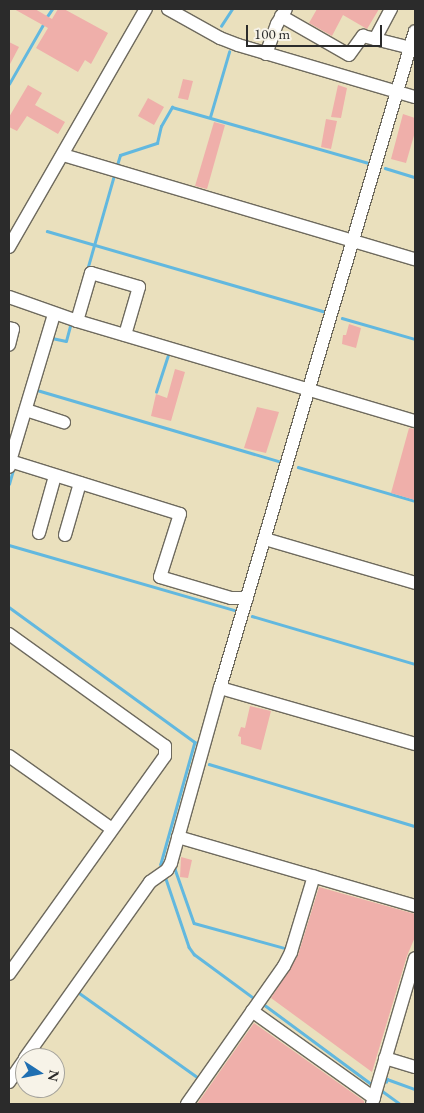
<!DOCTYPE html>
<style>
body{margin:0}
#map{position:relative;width:424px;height:1113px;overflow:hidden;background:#eae0bd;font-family:"EB Garamond",serif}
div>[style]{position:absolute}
.stream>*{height:2.5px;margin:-1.25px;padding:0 1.25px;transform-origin:1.25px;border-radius:1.25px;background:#62b8df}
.building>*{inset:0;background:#efafaa}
.roads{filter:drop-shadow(1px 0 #6e6a5e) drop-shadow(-1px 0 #6e6a5e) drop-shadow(0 1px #6e6a5e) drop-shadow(0 -1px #6e6a5e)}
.minor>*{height:12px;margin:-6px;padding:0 6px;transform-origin:6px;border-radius:6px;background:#fff}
span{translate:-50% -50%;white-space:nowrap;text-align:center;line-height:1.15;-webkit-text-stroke:5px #f7f3e8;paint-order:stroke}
.frame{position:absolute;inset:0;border:10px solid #2b2b2b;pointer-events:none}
.north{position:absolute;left:15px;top:1048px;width:50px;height:50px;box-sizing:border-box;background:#f7f3e8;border:1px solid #a5a39c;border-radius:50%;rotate:101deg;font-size:14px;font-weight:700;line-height:20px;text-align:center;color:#2b2b2b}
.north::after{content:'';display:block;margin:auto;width:18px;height:22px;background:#1f6fb2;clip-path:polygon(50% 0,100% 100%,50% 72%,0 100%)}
.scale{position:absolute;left:246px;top:25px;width:136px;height:22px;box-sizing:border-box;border:2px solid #2b2b2b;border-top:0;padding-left:6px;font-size:15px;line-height:18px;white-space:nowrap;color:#2b2b2b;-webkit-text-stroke:4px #f7f3e8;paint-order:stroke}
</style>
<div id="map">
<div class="stream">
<div style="left:46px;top:18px;width:11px;rotate:-56deg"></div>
<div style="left:221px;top:26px;width:20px;rotate:-57deg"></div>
<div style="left:9px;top:84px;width:70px;rotate:-60.2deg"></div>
<div style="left:210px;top:117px;width:68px;rotate:-73.7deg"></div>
<div style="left:117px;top:165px;width:10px;rotate:-73deg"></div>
<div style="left:120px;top:155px;width:39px;rotate:-18deg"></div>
<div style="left:157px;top:143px;width:17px;rotate:-77deg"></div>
<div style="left:161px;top:126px;width:22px;rotate:-60deg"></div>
<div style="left:172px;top:107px;width:205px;rotate:15.9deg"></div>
<div style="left:385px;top:168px;width:31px;rotate:17deg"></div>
<div style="left:47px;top:231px;width:290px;rotate:16.2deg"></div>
<div style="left:87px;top:270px;width:99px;rotate:-74.1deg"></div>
<div style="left:342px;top:318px;width:76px;rotate:16deg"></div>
<div style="left:52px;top:338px;width:14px;rotate:12deg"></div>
<div style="left:66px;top:341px;width:16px;rotate:-75deg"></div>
<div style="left:37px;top:390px;width:255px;rotate:16.4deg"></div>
<div style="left:156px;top:392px;width:39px;rotate:-72deg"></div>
<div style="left:298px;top:467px;width:122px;rotate:16.2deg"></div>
<div style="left:9px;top:484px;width:15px;rotate:-74deg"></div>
<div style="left:9px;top:545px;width:238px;rotate:16.1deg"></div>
<div style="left:9px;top:607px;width:230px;rotate:36deg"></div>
<div style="left:195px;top:742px;width:127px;rotate:105.6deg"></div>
<div style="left:161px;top:864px;width:4px;rotate:76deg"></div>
<div style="left:252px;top:616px;width:170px;rotate:16.4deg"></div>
<div style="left:209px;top:764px;width:215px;rotate:16.8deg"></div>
<div style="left:176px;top:864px;width:5px;rotate:101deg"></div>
<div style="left:175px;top:869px;width:57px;rotate:70.6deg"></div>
<div style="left:194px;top:923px;width:94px;rotate:15.4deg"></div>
<div style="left:165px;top:876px;width:75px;rotate:71.3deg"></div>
<div style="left:189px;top:947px;width:9px;rotate:54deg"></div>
<div style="left:194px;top:954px;width:76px;rotate:36.4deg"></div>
<div style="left:78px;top:992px;width:146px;rotate:35.5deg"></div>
<div style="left:262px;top:1003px;width:139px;rotate:36.5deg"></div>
<div style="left:386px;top:1082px;width:3px;rotate:-72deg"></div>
<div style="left:387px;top:1079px;width:30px;rotate:20deg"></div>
<div style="left:381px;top:1090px;width:24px;rotate:36deg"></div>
</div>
<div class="building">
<div style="clip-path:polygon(14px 9px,35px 9px,52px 19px,58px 9px,64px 9px,108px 33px,91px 64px,85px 60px,78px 72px,36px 48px,48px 28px)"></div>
<div style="clip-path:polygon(317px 9px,379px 9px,367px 29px,343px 15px,332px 36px,309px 23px)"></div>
<div style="clip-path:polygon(9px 42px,19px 47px,9px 66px)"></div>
<div style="clip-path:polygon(183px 79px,193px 81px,188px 100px,178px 98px)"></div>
<div style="clip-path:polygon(28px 85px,42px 93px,35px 105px,65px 122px,58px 134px,27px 116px,17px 131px,9px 127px,9px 117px)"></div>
<div style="clip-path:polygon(338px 85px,347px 88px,341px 118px,331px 117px)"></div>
<div style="clip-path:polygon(148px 98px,164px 107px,154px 125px,138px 116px)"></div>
<div style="clip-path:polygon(403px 114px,415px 118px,415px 132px,406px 163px,391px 159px)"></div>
<div style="clip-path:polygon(326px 119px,337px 121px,331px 149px,321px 147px)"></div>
<div style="clip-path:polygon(214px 122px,225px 125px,207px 189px,195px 186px)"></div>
<div style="clip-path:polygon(349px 324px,361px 328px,356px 348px,342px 344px,343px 335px,346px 335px)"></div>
<div style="clip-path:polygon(175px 369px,185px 372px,171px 421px,151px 416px,156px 394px,167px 398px)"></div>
<div style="clip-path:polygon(257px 407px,279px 412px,266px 453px,244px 448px)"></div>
<div style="clip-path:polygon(409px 428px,415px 429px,415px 500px,391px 493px)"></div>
<div style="clip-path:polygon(250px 706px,271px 711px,261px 750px,241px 744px,241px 737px,238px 736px,241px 727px,245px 728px)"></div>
<div style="clip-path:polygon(181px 857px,192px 860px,188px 878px,180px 877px)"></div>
<div style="clip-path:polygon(319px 887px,415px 914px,415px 937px,407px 956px,372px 1072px,271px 998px,298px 955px)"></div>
<div style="clip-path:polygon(254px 1023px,364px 1101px,364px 1104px,197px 1104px)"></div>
</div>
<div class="roads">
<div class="minor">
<div style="left:168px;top:9px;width:60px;rotate:29.1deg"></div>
<div style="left:220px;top:38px;width:19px;rotate:21deg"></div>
<div style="left:238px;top:45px;width:184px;rotate:16.4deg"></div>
<div style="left:281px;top:16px;width:78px;rotate:29.8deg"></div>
<div style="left:349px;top:55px;width:24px;rotate:-54deg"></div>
<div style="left:363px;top:36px;width:12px;rotate:14deg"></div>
<div style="left:375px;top:39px;width:34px;rotate:-62deg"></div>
<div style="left:375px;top:39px;width:36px;rotate:14deg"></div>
<div style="left:266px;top:54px;width:32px;rotate:-70deg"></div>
<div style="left:277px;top:24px;width:17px;rotate:-59deg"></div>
<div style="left:63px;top:155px;width:367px;rotate:16.5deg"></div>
<div style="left:9px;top:247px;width:275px;rotate:-60.1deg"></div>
<div style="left:9px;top:297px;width:72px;rotate:19.4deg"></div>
<div style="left:77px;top:321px;width:352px;rotate:16.5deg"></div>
<div style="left:77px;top:321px;width:50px;rotate:-73.7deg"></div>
<div style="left:91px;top:273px;width:50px;rotate:16.3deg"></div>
<div style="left:139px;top:287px;width:50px;rotate:106.3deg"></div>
<div style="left:9px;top:328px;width:4px;rotate:14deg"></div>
<div style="left:13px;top:329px;width:16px;rotate:104deg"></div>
<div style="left:26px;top:410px;width:40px;rotate:18deg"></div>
<div style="left:10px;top:461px;width:153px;rotate:-73.3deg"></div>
<div style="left:9px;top:467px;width:6px;rotate:-81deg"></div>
<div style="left:10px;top:461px;width:178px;rotate:17.3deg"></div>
<div style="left:180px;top:514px;width:66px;rotate:107.6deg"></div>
<div style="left:160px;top:577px;width:74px;rotate:16.5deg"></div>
<div style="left:231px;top:598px;width:16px"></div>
<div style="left:39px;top:533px;width:59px;rotate:-74.3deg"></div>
<div style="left:65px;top:535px;width:54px;rotate:-73.9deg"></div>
<div style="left:265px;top:539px;width:156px;rotate:16.3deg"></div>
<div style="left:9px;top:634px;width:192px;rotate:35.7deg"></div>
<div style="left:165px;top:746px;width:10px;rotate:90deg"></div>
<div style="left:165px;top:756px;width:268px;rotate:125.6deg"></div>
<div style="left:220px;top:688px;width:203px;rotate:16deg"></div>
<div style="left:9px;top:756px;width:126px;rotate:35.3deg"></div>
<div style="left:178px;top:837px;width:247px;rotate:16.2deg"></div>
<div style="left:252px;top:1011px;width:150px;rotate:35.5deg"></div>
<div style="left:25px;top:1058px;width:216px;rotate:-54.6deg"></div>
<div style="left:150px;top:882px;width:21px;rotate:-35deg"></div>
<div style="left:167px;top:870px;width:8px;rotate:-60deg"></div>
<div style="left:171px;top:863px;width:182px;rotate:-74.4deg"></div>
<div style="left:220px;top:688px;width:685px;rotate:-73.47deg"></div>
<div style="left:385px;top:1058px;width:31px;rotate:17deg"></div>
<div style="left:9px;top:1082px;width:28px;rotate:-55deg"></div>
<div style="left:187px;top:1104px;width:169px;rotate:-54.9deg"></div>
<div style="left:284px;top:966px;width:16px;rotate:-63deg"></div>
<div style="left:291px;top:952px;width:79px;rotate:-73.2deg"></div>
<div style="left:372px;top:1104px;width:152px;rotate:-73.6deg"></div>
</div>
</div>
<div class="frame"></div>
<div class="north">N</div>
<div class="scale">100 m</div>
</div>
